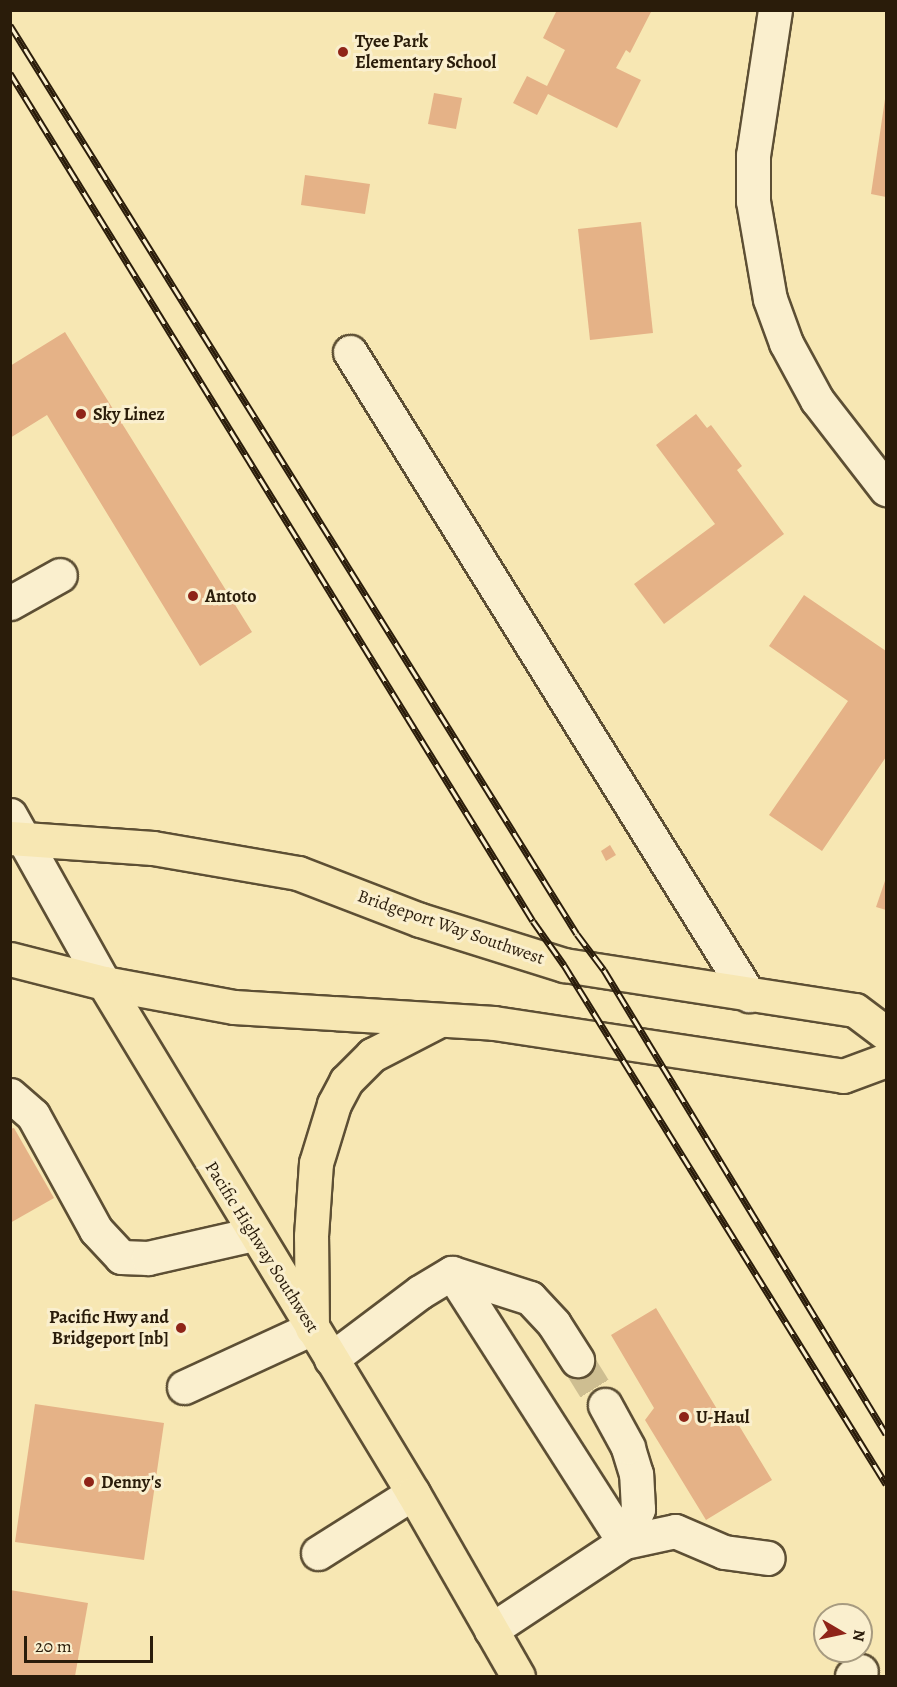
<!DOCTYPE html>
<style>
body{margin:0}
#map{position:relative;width:897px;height:1687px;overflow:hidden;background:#f7e7b3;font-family:Alegreya,serif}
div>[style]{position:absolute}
.building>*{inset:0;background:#e5b287}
.minor-tunnel>*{height:33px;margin-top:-16.5px;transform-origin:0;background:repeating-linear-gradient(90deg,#cebe91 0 33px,transparent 0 49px)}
.roads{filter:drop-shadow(2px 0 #5d4f34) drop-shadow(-2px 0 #5d4f34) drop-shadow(0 2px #5d4f34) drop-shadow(0 -2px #5d4f34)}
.minor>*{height:33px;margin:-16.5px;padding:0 16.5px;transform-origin:16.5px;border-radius:16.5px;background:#faefce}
.major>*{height:33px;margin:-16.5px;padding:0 16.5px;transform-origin:16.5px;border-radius:16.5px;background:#f7e7b3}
.rail>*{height:7px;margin-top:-3.5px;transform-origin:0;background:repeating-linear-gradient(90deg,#faefce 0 14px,#2a1c0a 0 28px);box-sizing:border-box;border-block:2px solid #2a1c0a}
.dots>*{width:16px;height:16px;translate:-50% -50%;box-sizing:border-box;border:3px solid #faefce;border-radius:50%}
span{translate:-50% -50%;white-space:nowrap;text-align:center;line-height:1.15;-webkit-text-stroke:6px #faefce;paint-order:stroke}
.poi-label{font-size:18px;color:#2a1c0a;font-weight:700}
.left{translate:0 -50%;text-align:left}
.right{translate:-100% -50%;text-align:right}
.street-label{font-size:18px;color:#2a1c0a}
.frame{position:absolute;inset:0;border:12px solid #2a1c0a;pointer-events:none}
.north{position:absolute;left:813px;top:1603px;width:60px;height:60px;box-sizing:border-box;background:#faefce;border:2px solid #a79b80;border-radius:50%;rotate:99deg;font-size:16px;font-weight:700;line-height:24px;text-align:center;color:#2a1c0a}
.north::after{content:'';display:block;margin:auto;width:21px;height:27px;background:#8f2418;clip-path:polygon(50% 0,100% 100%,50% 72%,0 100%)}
.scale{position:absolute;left:24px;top:1636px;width:129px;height:27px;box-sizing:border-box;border:3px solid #2a1c0a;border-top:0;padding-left:8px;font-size:18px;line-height:21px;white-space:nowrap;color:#2a1c0a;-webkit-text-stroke:4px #faefce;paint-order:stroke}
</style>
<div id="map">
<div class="building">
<div style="clip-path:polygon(557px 10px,652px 10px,630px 53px,626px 50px,616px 68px,641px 80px,617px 128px,548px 94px,537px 115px,513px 103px,527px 76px,547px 86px,565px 50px,543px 38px)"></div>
<div style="clip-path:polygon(434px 93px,462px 98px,456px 129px,428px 124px)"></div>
<div style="clip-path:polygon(885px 99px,886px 99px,886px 197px,871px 194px)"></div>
<div style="clip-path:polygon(305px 175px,370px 184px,365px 214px,301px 205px)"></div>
<div style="clip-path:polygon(641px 222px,653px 333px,590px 340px,578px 229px)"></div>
<div style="clip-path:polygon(65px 332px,252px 632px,200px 666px,47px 415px,10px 438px,10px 366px)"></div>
<div style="clip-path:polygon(696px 414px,707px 428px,711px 425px,742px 466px,737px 470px,784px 534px,664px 624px,634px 584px,715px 524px,656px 445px)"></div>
<div style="clip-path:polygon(804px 595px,886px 651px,886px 757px,822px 851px,769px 815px,848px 701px,769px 646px)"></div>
<div style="clip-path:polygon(610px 845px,616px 855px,606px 861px,601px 851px)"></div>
<div style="clip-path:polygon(886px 878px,886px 910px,876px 907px)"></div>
<div style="clip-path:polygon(14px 1128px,54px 1198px,10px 1223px,10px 1129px)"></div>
<div style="clip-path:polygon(656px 1308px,723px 1419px,732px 1414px,772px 1480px,706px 1520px,645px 1420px,654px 1408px,611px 1335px)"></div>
<div style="clip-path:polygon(35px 1404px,164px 1423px,144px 1560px,15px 1542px)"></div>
<div style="clip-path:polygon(10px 1590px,88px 1603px,75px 1676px,10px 1676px)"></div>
</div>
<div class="minor-tunnel">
<div style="left:577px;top:1360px;width:53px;rotate:58.1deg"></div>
</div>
<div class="roads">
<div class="minor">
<div style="left:775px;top:10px;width:147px;rotate:98.6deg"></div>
<div style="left:753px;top:155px;width:46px;rotate:90deg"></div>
<div style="left:753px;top:201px;width:99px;rotate:80.2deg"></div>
<div style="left:770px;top:299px;width:47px;rotate:70deg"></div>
<div style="left:786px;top:343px;width:65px;rotate:61.5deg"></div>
<div style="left:817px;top:400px;width:113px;rotate:52.2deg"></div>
<div style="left:350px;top:352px;width:757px;rotate:58.18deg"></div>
<div style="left:10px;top:603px;width:57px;rotate:-29.2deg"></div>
<div style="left:10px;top:815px;width:193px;rotate:60.8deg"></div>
<div style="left:10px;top:1095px;width:30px;rotate:41deg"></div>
<div style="left:33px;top:1115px;width:131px;rotate:61.3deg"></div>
<div style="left:96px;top:1230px;width:37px;rotate:47deg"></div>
<div style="left:121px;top:1257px;width:27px;rotate:2deg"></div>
<div style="left:148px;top:1258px;width:109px;rotate:-12.8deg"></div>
<div style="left:452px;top:1273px;width:319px;rotate:57.4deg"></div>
<div style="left:624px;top:1542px;width:52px;rotate:-12.2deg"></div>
<div style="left:675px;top:1531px;width:53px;rotate:23.2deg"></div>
<div style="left:724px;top:1552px;width:44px;rotate:7.8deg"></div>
<div style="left:331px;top:1359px;width:111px;rotate:-37deg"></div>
<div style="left:420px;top:1292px;width:37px;rotate:-31deg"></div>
<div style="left:452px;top:1273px;width:82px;rotate:17.8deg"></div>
<div style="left:530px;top:1298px;width:35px;rotate:47deg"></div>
<div style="left:554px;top:1324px;width:43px;rotate:57.4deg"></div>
<div style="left:184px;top:1387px;width:141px;rotate:-24.7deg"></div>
<div style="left:318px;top:1553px;width:112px;rotate:-32.3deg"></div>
<div style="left:491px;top:1630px;width:159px;rotate:-33.5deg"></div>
<div style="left:624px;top:1542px;width:36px;rotate:-67deg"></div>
<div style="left:638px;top:1509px;width:35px;rotate:-93deg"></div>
<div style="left:636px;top:1474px;width:28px;rotate:-107deg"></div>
<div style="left:628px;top:1447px;width:48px;rotate:-118.7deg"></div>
<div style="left:852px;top:1676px;width:10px;rotate:-29deg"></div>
</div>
<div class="major">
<div style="left:10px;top:838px;width:143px;rotate:4deg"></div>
<div style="left:153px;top:848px;width:147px;rotate:9.8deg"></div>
<div style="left:298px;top:873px;width:131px;rotate:21.1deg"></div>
<div style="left:420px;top:920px;width:151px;rotate:17.4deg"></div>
<div style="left:564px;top:965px;width:294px;rotate:8.8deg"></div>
<div style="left:855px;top:1010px;width:39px;rotate:37deg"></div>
<div style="left:10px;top:959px;width:97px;rotate:14.3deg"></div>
<div style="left:104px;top:983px;width:132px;rotate:10.5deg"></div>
<div style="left:234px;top:1007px;width:260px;rotate:3.5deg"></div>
<div style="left:494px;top:1023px;width:353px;rotate:8.6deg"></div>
<div style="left:843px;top:1076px;width:46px;rotate:-20.4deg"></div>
<div style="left:104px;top:983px;width:596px;rotate:58.79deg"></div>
<div style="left:413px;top:1493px;width:211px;rotate:60.2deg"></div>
<div style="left:312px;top:1328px;width:92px;rotate:-90.6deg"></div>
<div style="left:311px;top:1236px;width:73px;rotate:-86.1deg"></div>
<div style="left:316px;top:1163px;width:62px;rotate:-73deg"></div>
<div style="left:334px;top:1104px;width:26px;rotate:-62deg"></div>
<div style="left:346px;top:1081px;width:37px;rotate:-45deg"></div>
<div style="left:372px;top:1055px;width:74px;rotate:-27.3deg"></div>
</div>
</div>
<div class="rail">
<div style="left:10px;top:25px;width:1071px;rotate:58.05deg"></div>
<div style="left:577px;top:934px;width:45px;rotate:53.1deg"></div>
<div style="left:604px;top:970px;width:543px;rotate:58.71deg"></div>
<div style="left:10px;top:73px;width:996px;rotate:58.34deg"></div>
<div style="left:533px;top:921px;width:54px;rotate:54.8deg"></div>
<div style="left:564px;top:965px;width:611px;rotate:58.18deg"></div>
</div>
<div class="dots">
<div style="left:343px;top:52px;background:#8f2418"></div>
<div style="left:81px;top:414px;background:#8f2418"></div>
<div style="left:193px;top:596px;background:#8f2418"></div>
<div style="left:181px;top:1328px;background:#8f2418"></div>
<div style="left:684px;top:1417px;background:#8f2418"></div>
<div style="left:89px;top:1482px;background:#8f2418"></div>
</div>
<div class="poi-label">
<span class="left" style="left:355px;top:52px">Tyee Park<br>Elementary School</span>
<span class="left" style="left:93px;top:414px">Sky Linez</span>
<span class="left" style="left:205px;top:596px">Antoto</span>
<span class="right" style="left:169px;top:1328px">Pacific Hwy and<br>Bridgeport [nb]</span>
<span class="left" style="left:696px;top:1417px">U-Haul</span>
<span class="left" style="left:101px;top:1482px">Denny's</span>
</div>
<div class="street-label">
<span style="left:451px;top:927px;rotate:19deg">Bridgeport Way Southwest</span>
<span style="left:262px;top:1247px;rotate:58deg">Pacific Highway Southwest</span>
</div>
<div class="frame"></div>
<div class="north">N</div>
<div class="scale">20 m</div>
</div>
